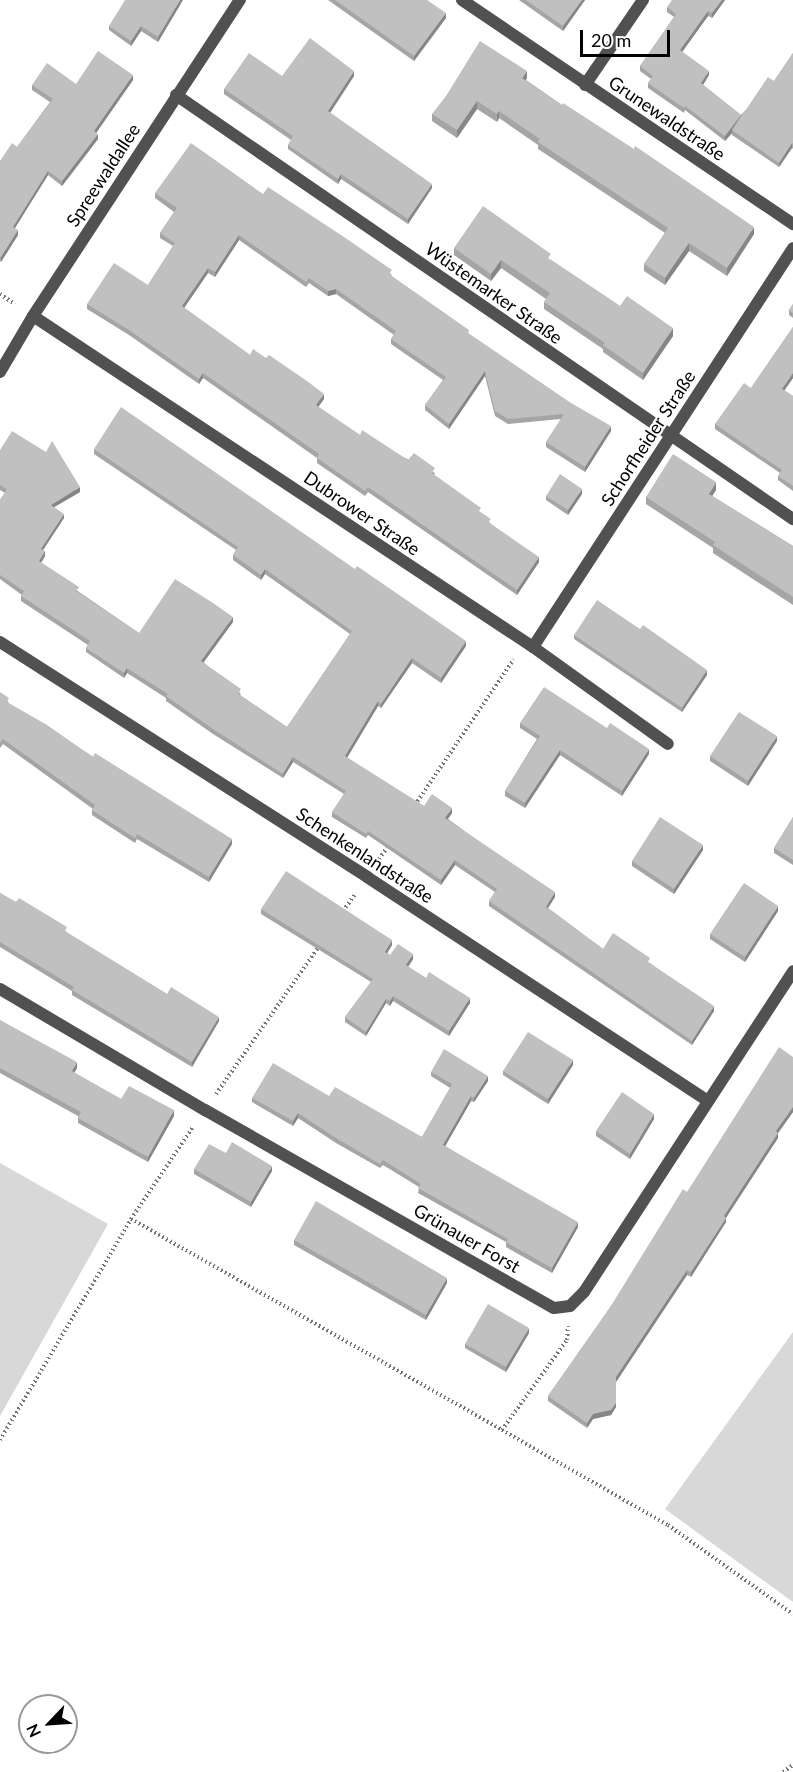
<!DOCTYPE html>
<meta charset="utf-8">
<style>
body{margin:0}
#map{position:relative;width:793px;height:1772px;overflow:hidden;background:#fff;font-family:Lato,sans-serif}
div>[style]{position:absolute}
.green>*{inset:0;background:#d8d8d8}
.path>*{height:4px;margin-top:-2px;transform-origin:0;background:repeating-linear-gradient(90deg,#737373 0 1.5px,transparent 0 4.5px)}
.service>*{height:12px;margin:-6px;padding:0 6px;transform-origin:6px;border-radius:6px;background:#515151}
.minor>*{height:12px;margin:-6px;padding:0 6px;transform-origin:6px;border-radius:6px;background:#515151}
.wall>*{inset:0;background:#a5a5a5}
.shaded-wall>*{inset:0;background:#868686}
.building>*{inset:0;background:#c0c0c0}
span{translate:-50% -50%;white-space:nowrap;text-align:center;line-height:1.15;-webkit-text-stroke:4.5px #fff;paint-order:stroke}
.street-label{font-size:18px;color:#000}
.north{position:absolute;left:18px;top:1694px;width:60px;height:60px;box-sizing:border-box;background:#fff;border:2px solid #999;border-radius:50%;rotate:245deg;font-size:16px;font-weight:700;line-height:24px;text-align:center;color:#000}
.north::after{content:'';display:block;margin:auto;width:21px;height:27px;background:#000;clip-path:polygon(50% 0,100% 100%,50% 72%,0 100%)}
.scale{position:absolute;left:580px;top:30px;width:90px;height:27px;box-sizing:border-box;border:3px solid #000;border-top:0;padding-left:8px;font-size:18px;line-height:21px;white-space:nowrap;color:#000;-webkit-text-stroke:4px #fff;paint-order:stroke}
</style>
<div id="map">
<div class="green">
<div style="clip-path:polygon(0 1163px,108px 1224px,0 1416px)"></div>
<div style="clip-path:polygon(793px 1332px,793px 1602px,665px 1509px)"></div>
</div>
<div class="path">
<div style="left:0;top:294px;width:18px;rotate:34deg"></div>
<div style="left:415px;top:805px;width:176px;rotate:-55.9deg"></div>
<div style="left:379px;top:859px;width:16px;rotate:-55deg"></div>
<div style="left:343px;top:911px;width:22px;rotate:-54deg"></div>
<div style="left:216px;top:1094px;width:182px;rotate:-55.1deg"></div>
<div style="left:131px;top:1219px;width:427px;rotate:29.6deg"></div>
<div style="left:502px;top:1430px;width:111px;rotate:-54.2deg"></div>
<div style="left:567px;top:1340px;width:14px;rotate:-86deg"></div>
<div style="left:502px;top:1430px;width:191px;rotate:29.8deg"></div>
<div style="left:668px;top:1525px;width:153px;rotate:35.5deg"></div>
<div style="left:0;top:1440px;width:257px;rotate:-59.3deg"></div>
<div style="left:131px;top:1219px;width:111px;rotate:-56deg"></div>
<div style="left:783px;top:1772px;width:12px;rotate:-35deg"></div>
</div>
<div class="service">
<div style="left:585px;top:85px;width:103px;rotate:-55.7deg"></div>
</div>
<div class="minor">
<div style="left:462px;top:0;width:400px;rotate:34.1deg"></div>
<div style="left:176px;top:95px;width:749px;rotate:34.5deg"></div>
<div style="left:33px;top:316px;width:600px;rotate:33.5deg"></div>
<div style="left:533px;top:647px;width:166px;rotate:35.7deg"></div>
<div style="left:0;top:372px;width:65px;rotate:-59.5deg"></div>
<div style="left:33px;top:316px;width:378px;rotate:-56.8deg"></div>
<div style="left:0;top:642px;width:436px;rotate:32.6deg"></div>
<div style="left:367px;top:877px;width:408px;rotate:33.3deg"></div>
<div style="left:533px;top:647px;width:476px;rotate:-56.9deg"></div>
<div style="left:0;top:989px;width:238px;rotate:30.6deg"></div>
<div style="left:205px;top:1110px;width:401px;rotate:29.6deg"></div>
<div style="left:554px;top:1308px;width:16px;rotate:-7deg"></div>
<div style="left:570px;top:1306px;width:20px;rotate:-45deg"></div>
<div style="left:584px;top:1292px;width:383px;rotate:-56.9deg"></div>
</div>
<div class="wall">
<div style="clip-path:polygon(328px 0,427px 0,446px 18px,414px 61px)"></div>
<div style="clip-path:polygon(519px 0,585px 0,563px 31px)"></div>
<div style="clip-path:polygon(725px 0,712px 18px,708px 16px,682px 52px,709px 75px,703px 85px,741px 115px,774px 81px,793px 53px,793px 149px,792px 148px,779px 167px,732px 135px,732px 133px,725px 141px,685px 110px,684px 113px,648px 88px,648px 83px,651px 79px,640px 71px,640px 66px,674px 17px,667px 12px,667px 7px)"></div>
<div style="clip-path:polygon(180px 5px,158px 42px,141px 31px,131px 46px,109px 30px,109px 26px)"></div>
<div style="clip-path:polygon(282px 76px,354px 76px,330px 113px,432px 188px,408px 224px,341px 179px,338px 184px,288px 149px,288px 145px,291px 140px,224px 94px,224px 89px)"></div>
<div style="clip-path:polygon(527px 78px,526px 80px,562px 105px,754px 234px,727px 276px,689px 251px,665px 285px,644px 271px,644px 264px,665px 233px,538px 149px,538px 145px,499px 118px,497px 122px,477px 109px,457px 138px,432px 121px,432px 114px)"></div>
<div style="clip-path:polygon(133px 80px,96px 133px,98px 139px,62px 186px,48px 175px,15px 228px,18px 235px,1px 262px,0 261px,0 161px,17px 147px,50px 102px,32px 90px,32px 85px,76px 84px)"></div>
<div style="clip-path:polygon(155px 193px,263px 194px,392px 275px,391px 276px,469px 334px,611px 431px,585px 472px,546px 447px,546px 442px,561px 419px,508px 424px,495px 416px,485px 376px,449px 429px,425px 410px,425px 405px,443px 380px,391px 344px,391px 339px,394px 335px,336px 294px,328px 296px,309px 283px,306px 287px,239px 240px,215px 277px,208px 273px,184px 308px,250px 355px,324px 399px,318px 407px,360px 435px,435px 473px,434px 475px,481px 513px,491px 524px,539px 562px,517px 595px,368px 492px,365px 496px,317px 463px,317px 458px,203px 378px,199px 384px,129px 335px,87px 309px,87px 304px,148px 285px,173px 246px,160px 238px,160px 233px,174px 212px,155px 198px)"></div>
<div style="clip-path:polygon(454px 248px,551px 260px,620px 306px,673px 336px,643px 380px,603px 352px,603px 349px,544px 309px,544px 302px,546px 299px,501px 268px,491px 281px,454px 255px)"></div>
<div style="clip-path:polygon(793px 304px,793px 318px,789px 315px,789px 310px)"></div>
<div style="clip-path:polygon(793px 327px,793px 378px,784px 390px,793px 396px,793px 491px,778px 480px,778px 476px,780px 473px,715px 429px,715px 424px,751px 388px)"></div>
<div style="clip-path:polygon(94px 449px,466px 646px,441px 683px,412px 663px,381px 708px,378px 706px,347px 758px,424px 806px,452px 813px,448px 819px,555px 897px,548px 908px,603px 949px,650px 963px,714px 1011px,692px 1045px,489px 906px,489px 901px,495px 892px,455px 865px,441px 885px,368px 835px,366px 838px,332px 817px,332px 812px,344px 794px,293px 762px,283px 778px,213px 734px,166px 701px,166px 698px,127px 673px,124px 678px,86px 652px,86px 648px,88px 645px,21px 601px,21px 596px,22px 595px,0 579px,0 500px,5px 493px,0 490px,0 450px,80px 492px,54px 507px,64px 518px,43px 550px,45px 556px,41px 563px,79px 592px,139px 633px,233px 622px,203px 662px,241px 694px,240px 695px,287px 727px,350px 634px,265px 574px,261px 580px,233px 560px,233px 555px,236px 550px,94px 454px)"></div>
<div style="clip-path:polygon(716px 490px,712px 496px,793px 546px,793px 605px,713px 553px,713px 548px,646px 504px,646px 497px)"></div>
<div style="clip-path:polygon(582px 494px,568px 515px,546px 500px,546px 496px)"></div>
<div style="clip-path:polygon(640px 629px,707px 675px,682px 712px,574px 639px,574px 635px)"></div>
<div style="clip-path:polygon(0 692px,9px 703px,9px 704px,232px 844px,209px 882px,137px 839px,135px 843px,92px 815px,92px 810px,93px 809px,3px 744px,0 748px)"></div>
<div style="clip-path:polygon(520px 723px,607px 728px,649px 754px,622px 796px,560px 755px,525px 808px,505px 796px,505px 791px,537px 739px,520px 728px)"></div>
<div style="clip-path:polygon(777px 741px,748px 786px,710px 761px,710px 756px)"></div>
<div style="clip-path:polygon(793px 817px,793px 865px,774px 853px,774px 848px)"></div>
<div style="clip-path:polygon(703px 850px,674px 894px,632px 866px,632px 861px)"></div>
<div style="clip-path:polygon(0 893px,67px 932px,67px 933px,167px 994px,219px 1021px,192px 1067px,72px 995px,72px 991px,0 947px)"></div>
<div style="clip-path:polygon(261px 909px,392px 945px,387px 953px,390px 955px,413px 959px,408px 967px,426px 978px,470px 1003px,449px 1036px,393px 1001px,390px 1006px,386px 1003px,366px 1036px,345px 1022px,345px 1017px,371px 982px,261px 914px)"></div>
<div style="clip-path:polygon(778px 911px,745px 962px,710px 939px,710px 934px)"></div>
<div style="clip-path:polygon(0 1020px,77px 1068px,74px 1073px,121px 1099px,174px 1116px,148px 1162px,78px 1123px,78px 1116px,0 1073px)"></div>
<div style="clip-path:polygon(793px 1057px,793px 1112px,778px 1133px,778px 1138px,726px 1217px,726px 1222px,691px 1277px,687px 1275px,616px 1382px,616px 1407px,611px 1415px,593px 1419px,587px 1428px,548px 1401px,548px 1396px,609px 1309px)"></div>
<div style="clip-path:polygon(573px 1065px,548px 1104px,503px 1075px,503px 1071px)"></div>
<div style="clip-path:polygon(431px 1072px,488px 1081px,474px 1102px,471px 1101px,445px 1146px,578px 1227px,552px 1273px,506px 1247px,506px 1242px,418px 1193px,419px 1187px,383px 1165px,380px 1168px,336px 1143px,298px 1118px,293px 1126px,252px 1102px,252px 1098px,329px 1096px,422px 1137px,450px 1088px,431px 1076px)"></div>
<div style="clip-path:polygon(654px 1119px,630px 1159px,596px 1136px,596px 1131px)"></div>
<div style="clip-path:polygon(226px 1153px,272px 1171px,251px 1207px,194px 1174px,194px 1169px)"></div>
<div style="clip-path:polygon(294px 1240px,447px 1283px,426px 1320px,294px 1245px)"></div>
<div style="clip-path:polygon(529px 1333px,506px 1372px,465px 1348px,465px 1344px)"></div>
</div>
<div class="shaded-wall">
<div style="clip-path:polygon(180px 0,183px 0,158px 42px,158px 37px)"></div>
<div style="clip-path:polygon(582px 0,585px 0,563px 31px,563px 26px)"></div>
<div style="clip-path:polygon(722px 0,725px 0,712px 18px,712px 13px)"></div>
<div style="clip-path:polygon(708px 11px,708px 16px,680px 55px,680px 50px)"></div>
<div style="clip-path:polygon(446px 13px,446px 18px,414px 61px,414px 56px)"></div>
<div style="clip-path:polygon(141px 26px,141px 31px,131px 46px,131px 41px)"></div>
<div style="clip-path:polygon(354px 71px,354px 76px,328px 116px,328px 111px)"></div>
<div style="clip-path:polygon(527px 71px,527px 78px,522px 85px,522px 78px)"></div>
<div style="clip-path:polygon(709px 71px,709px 75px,701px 88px,701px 83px)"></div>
<div style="clip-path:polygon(133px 75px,133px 80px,94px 136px,94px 131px)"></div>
<div style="clip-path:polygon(477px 101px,477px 109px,457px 138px,457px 130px)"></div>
<div style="clip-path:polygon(499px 111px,499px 118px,497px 122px,497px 114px)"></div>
<div style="clip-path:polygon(741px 115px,732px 130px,732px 133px,725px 141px,725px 136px)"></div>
<div style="clip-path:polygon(98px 134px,98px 139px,62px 186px,62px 181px)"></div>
<div style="clip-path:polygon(792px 143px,792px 148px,779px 167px,779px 163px)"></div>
<div style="clip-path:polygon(48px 171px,48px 175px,13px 231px,13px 227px)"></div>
<div style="clip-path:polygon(341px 174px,341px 179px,338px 184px,338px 179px)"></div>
<div style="clip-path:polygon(432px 184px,432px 188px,408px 224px,408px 219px)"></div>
<div style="clip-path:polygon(754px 227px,754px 234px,727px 276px,727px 268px)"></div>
<div style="clip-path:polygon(18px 230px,18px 235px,1px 262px,1px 257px)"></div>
<div style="clip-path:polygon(239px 235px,239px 240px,215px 277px,215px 272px)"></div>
<div style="clip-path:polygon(689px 243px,689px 251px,665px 285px,665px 278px)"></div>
<div style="clip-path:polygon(501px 260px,501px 268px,491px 281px,491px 274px)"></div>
<div style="clip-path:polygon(208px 268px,208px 273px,182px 311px,182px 306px)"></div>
<div style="clip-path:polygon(336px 289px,336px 294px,328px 296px,328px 291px)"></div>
<div style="clip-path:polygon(673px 328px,673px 336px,643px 380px,643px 373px)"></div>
<div style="clip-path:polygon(485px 371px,485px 376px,449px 429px,449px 424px)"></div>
<div style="clip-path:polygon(203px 373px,203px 378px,199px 384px,199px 379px)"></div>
<div style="clip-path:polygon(793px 373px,793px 378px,782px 394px,782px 389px)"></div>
<div style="clip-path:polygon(324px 394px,324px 399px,316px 410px,316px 405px)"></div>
<div style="clip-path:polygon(611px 426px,611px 431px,585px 472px,585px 467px)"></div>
<div style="clip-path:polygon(716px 482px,716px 490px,709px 501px,709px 494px)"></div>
<div style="clip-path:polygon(80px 487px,80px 492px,51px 509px,51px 505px)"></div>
<div style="clip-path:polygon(582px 489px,582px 494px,568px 515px,568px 510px)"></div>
<div style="clip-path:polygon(64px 514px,64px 518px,41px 553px,41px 549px)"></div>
<div style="clip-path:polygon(45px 551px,45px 556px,39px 566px,39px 561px)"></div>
<div style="clip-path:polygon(539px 557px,539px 562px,517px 595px,517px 590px)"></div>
<div style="clip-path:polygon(265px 569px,265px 574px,261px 580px,261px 575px)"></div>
<div style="clip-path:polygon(233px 617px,233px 622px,201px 666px,201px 661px)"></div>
<div style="clip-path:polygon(466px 641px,466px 646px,441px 683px,441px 678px)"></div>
<div style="clip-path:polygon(412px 658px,412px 663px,381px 708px,381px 704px)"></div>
<div style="clip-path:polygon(127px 668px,127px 673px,124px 678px,124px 673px)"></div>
<div style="clip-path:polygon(707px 670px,707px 675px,682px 712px,682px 708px)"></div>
<div style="clip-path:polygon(378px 701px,378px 706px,345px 761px,345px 756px)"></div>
<div style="clip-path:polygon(777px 736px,777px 741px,748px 786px,748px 781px)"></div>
<div style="clip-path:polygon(649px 749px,649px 754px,622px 796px,622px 791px)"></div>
<div style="clip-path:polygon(560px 750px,560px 755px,525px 808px,525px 803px)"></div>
<div style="clip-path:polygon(293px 757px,293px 762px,283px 778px,283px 774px)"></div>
<div style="clip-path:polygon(452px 808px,452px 813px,445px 823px,445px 818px)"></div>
<div style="clip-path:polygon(232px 839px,232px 844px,209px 882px,209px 877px)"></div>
<div style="clip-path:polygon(703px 845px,703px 850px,674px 894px,674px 889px)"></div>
<div style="clip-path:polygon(455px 860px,455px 865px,441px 885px,441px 880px)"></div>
<div style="clip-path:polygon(555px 892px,555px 897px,546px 911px,546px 907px)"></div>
<div style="clip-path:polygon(778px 906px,778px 911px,745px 962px,745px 957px)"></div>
<div style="clip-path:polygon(392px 940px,392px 945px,385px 957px,385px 952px)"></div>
<div style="clip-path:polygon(413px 954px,413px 959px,406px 970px,406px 965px)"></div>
<div style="clip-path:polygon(393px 996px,393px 1001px,390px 1006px,390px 1001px)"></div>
<div style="clip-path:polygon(470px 998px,470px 1003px,449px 1036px,449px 1031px)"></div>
<div style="clip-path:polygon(386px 999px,386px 1003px,366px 1036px,366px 1032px)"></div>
<div style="clip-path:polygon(714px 1006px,714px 1011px,692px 1045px,692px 1041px)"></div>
<div style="clip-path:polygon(219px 1017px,219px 1021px,192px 1067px,192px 1062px)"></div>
<div style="clip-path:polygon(573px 1060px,573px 1065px,548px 1104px,548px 1099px)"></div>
<div style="clip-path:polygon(77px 1062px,77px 1068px,72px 1077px,72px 1071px)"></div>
<div style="clip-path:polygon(488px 1076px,488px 1081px,474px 1102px,474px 1098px)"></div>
<div style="clip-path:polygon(471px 1096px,471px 1101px,443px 1150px,443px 1145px)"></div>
<div style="clip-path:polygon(793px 1107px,793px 1112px,778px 1133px,778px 1138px,724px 1221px,724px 1216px,776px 1131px)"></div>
<div style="clip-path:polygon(174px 1110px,174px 1116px,148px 1162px,148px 1157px)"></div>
<div style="clip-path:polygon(298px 1113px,298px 1118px,293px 1126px,293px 1121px)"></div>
<div style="clip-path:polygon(654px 1114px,654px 1119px,630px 1159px,630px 1154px)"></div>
<div style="clip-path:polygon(272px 1166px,272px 1171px,251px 1207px,251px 1202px)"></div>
<div style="clip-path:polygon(726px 1218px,726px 1222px,691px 1277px,691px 1272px)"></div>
<div style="clip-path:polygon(578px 1222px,578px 1227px,552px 1273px,552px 1268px)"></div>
<div style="clip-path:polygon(687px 1270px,687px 1275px,616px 1382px,616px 1377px)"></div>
<div style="clip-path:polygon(447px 1278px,447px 1283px,426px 1320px,426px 1315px)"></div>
<div style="clip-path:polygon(529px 1328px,529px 1333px,506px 1372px,506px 1367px)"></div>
<div style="clip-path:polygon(616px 1403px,616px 1407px,611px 1415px,593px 1419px,587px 1428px,587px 1423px,593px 1414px)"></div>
</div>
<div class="building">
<div style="clip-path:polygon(125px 0,180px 0,158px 37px,141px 26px,131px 41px,109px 26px)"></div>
<div style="clip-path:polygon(335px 0,427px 0,446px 13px,414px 56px)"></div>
<div style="clip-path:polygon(526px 0,582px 0,563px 26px)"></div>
<div style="clip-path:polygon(672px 0,722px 0,712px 13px,708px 11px,680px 50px,709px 71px,701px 83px,741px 115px,725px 136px,685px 106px,684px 108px,648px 83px,653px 76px,640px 66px,676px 14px,667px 7px)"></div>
<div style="clip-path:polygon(310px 38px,354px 71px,328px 111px,432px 184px,408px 219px,341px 174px,338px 179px,288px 145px,293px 136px,224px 89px,249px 53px,282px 76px)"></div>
<div style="clip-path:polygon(480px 41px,527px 71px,522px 78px,562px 105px,563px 103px,634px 149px,635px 146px,754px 227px,727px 268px,689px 243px,665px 278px,644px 264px,668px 228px,538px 142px,540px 139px,499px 111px,497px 114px,477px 101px,457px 130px,432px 114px,446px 96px)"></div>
<div style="clip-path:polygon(98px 51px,133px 75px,94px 131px,98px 134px,62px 181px,48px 171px,13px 227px,18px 230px,1px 257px,0 256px,0 161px,12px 143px,17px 147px,53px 99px,32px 85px,47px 63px,76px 84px)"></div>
<div style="clip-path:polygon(793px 53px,793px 144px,792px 143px,779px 163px,732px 130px,768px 77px,774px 81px)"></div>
<div style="clip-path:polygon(191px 143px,263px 194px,268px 187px,344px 237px,392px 270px,389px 274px,469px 330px,468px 333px,571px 403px,611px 426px,585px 467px,546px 442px,564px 414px,508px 419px,495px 411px,485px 371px,449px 424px,425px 405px,446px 377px,391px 339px,396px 331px,336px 289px,328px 291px,309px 278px,306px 282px,239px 235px,215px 272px,208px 268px,182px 306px,250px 355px,253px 349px,266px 358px,269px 355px,307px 381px,324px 394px,316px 405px,360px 435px,362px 430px,408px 460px,414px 453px,435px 468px,432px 473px,481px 508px,479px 511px,491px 519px,488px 522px,539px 557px,517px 590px,368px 487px,365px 491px,317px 458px,319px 454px,203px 373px,199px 379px,129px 330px,87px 304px,114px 263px,148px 285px,175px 243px,160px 233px,177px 208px,155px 193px)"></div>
<div style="clip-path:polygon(483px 206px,551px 254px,548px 258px,620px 306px,627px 296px,673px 328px,643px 373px,603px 345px,605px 343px,544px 302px,550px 293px,501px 260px,491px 274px,454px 248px)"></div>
<div style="clip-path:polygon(793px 304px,793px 313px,789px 310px)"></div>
<div style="clip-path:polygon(793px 327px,793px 373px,782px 389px,793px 396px,793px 486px,778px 476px,782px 470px,715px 424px,744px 383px,751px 388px)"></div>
<div style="clip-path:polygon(121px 407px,355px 569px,357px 566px,466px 641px,441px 678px,412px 658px,381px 704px,378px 701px,345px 756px,424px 806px,432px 794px,452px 808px,445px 818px,555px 892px,546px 907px,603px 949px,613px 933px,650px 958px,648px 962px,714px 1006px,692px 1041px,489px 901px,497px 889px,455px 860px,441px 880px,368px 831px,366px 834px,332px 812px,346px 791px,293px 757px,283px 774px,213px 729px,166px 696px,168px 694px,127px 668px,124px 673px,86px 648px,90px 641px,21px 596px,24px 591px,0 575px,0 500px,7px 489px,0 485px,0 450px,12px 431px,46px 452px,52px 441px,80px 487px,51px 505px,64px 514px,41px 549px,45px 551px,39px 561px,79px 587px,76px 591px,139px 633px,175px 579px,213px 603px,233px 617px,201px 661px,241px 689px,238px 694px,287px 727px,352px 631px,265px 569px,261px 575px,233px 555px,238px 547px,94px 449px)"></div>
<div style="clip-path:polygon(673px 454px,716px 482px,709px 494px,793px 546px,793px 597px,713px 545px,715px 542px,646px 497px)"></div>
<div style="clip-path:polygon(560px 474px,582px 489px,568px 510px,546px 496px)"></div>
<div style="clip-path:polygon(597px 600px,640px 629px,643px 625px,707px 670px,682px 708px,574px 635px)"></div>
<div style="clip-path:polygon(544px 687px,607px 728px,610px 723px,649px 749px,622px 791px,560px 750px,525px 803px,505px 791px,540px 736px,520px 723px)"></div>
<div style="clip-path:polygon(0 692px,9px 698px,7px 702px,47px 725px,93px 757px,95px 753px,232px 839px,209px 877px,137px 834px,135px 838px,92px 810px,95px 805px,3px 739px,0 743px)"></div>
<div style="clip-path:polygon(739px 712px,777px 736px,748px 781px,710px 756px)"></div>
<div style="clip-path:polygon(660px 817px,703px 845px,674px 889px,632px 861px)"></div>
<div style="clip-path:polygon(793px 817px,793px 860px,774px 848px)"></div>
<div style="clip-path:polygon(286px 871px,392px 940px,385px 952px,390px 955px,398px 944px,413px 954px,406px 965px,426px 978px,429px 972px,470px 998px,449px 1031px,393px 996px,390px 1001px,386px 999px,366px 1032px,345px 1017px,373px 979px,261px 909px)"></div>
<div style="clip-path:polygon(744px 883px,778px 906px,745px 957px,710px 934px)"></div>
<div style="clip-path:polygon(0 893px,16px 902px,19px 898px,67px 927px,65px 931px,167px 994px,171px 987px,219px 1017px,192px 1062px,72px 990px,74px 987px,0 942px)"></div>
<div style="clip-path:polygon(0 1020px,77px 1062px,72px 1071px,121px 1099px,129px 1086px,174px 1110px,148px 1157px,78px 1118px,81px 1112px,0 1068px)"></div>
<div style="clip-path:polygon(528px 1032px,573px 1060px,548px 1099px,503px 1071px)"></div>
<div style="clip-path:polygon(779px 1047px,793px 1057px,793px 1107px,776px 1131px,778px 1133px,724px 1216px,726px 1218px,691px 1272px,687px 1270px,616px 1377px,616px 1403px,611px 1410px,593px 1414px,587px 1423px,548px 1396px,609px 1309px,683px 1189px,687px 1192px)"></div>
<div style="clip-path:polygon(444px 1049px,488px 1076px,474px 1098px,471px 1096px,443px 1145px,578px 1222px,552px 1268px,506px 1242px,508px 1239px,418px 1188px,421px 1184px,383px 1160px,380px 1164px,336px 1138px,298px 1113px,293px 1121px,252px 1098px,273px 1063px,329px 1096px,335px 1087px,422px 1137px,452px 1084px,431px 1072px)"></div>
<div style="clip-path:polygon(622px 1092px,654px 1114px,630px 1154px,596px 1131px)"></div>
<div style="clip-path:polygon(232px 1142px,272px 1166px,251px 1202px,194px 1169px,209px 1144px,226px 1153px)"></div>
<div style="clip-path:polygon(316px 1201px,447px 1278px,426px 1315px,294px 1240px)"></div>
<div style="clip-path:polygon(488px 1304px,529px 1328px,506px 1367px,465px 1344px)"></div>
</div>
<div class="street-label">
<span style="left:667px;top:118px;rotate:34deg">Grunewaldstraße</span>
<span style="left:103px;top:175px;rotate:-57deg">Spreewaldallee</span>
<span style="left:494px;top:293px;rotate:35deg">Wüstemarker Straße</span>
<span style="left:648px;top:438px;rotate:-57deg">Schorfheider Straße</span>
<span style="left:362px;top:513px;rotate:34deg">Dubrower Straße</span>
<span style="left:365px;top:855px;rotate:33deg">Schenkenlandstraße</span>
<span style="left:467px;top:1238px;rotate:30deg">Grünauer Forst</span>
</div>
<div class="north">N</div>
<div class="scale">20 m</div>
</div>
